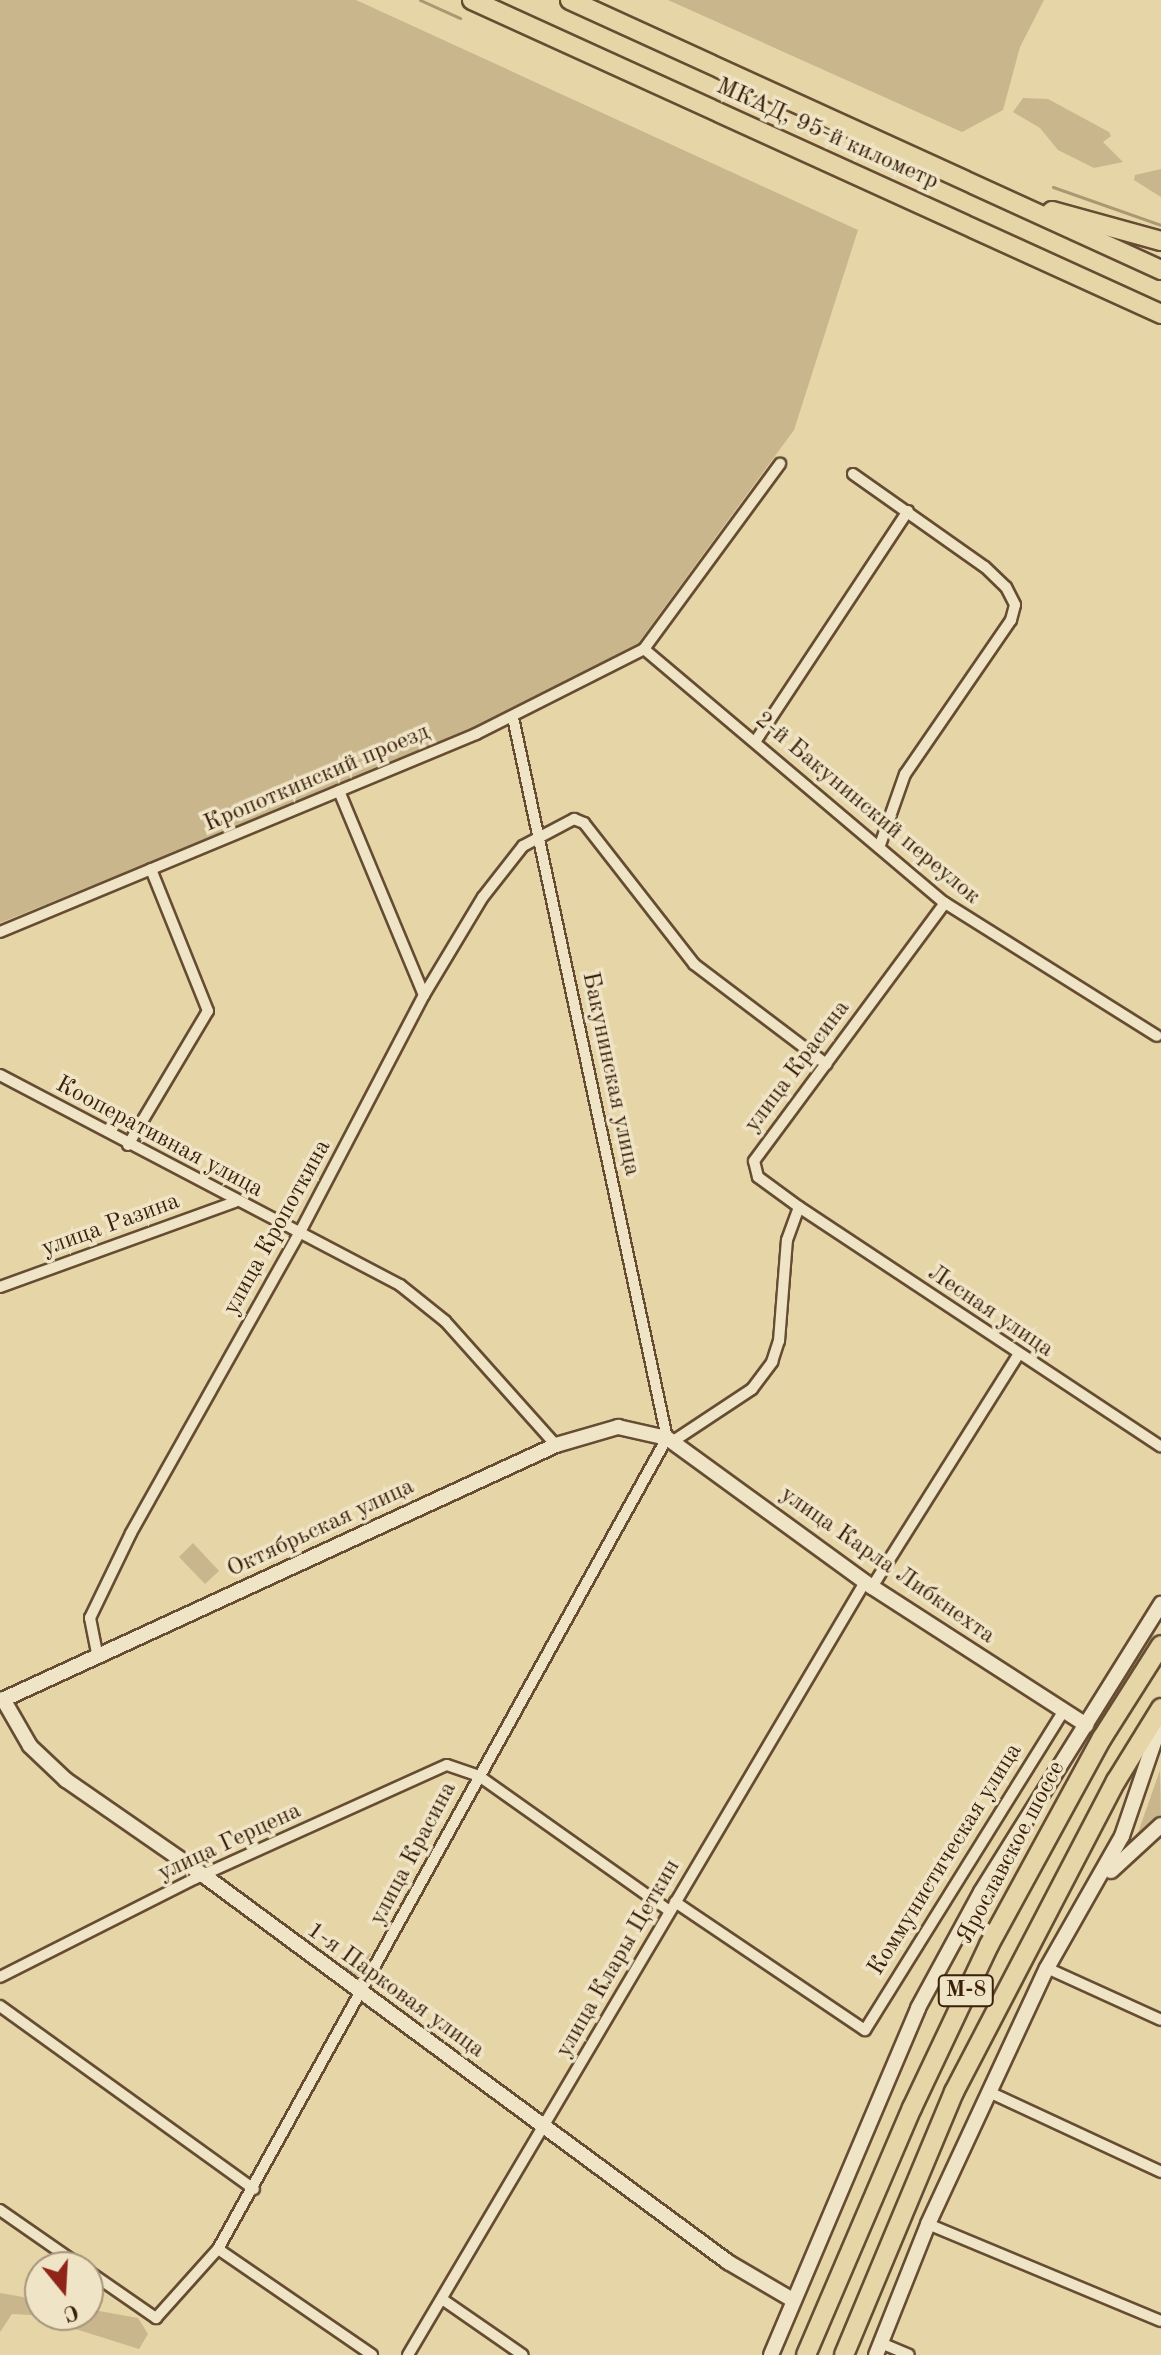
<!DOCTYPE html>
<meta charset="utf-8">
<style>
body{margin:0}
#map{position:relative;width:1161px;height:2355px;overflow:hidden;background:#e6d5a7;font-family:"Old Standard TT",serif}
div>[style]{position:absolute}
.green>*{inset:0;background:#c9b68c}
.stream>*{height:3px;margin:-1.5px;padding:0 1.5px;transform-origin:1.5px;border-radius:1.5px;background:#ac9772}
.roads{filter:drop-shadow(2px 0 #654c32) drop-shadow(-2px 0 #654c32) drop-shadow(0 2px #654c32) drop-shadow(0 -2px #654c32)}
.minor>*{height:10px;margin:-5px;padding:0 5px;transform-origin:5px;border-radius:5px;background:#efe4c6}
.tertiary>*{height:14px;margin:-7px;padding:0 7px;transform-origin:7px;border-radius:7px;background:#efe4c6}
.trunk>*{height:18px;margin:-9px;padding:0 9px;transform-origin:9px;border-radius:9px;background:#e6d5a7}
span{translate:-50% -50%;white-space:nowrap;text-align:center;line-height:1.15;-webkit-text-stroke:7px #efe4c6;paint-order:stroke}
.shield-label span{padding:2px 6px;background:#efe4c6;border:2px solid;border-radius:6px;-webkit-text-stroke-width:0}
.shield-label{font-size:22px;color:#3a1f0b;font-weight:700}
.street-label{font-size:24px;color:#3a1f0b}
.north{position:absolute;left:24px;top:2251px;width:80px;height:80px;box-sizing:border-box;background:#efe4c6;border:2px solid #a7957b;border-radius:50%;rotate:162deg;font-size:22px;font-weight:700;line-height:32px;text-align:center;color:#3a1f0b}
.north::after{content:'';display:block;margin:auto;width:28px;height:36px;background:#8f2418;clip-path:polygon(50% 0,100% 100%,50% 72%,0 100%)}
</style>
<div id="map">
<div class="green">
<div style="clip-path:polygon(0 0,356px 0,858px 230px,794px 430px,636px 646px,474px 730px,0 923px)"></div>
<div style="clip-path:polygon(668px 0,1044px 0,1020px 47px,1003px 110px,962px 132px)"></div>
<div style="clip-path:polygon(1023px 98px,1048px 99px,1109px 132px,1111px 136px,1103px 142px,1123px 162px,1094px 168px,1058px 150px,1040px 128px,1013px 112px)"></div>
<div style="clip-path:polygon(1161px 169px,1161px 197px,1134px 180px,1135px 175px)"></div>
<div style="clip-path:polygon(193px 1543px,219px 1571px,205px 1584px,179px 1557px)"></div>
<div style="clip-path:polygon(1160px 1770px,1161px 1821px,1132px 1846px,1139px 1830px)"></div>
<div style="clip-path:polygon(358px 1946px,371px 1954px,355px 1981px,341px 1973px)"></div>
<div style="clip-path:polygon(0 2293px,40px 2300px,40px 2315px,88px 2315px,88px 2309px,138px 2318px,148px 2334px,139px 2349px,31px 2315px,12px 2314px,0 2332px)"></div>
</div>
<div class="stream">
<div style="left:420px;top:0;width:44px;rotate:24.2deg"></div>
<div style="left:1053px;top:187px;width:114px;rotate:19.4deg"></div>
</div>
<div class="roads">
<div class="minor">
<div style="left:853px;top:474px;width:161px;rotate:35.2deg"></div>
<div style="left:985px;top:567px;width:29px;rotate:44deg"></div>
<div style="left:1006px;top:587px;width:20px;rotate:63deg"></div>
<div style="left:1015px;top:605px;width:16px;rotate:105deg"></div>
<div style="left:1011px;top:620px;width:187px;rotate:124.5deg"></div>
<div style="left:905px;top:774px;width:78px;rotate:109.4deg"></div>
<div style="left:644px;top:649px;width:394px;rotate:40.2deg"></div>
<div style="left:945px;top:903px;width:250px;rotate:32.1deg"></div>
<div style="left:755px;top:742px;width:277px;rotate:-56.5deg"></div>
<div style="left:339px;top:791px;width:221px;rotate:67.4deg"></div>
<div style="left:0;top:932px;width:516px;rotate:-22.59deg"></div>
<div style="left:476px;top:734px;width:188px;rotate:-26.8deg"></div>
<div style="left:644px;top:649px;width:230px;rotate:-53.7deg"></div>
<div style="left:0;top:1075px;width:452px;rotate:27.7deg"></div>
<div style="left:400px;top:1285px;width:58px;rotate:38.7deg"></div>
<div style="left:445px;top:1321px;width:166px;rotate:48.2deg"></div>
<div style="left:128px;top:1145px;width:156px;rotate:-59.2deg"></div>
<div style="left:208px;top:1011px;width:153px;rotate:-111.9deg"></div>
<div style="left:799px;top:1207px;width:434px;rotate:33.5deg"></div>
<div style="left:0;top:1287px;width:250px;rotate:-19.9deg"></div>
<div style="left:672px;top:1442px;width:96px;rotate:-33.5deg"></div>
<div style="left:752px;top:1389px;width:34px;rotate:-53deg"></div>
<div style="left:772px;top:1362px;width:22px;rotate:-72deg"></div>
<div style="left:779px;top:1341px;width:101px;rotate:-85.5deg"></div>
<div style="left:787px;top:1240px;width:35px;rotate:-70deg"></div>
<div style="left:799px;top:1207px;width:51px;rotate:-143.8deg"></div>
<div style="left:758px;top:1177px;width:16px;rotate:-104deg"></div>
<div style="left:754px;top:1161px;width:321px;rotate:-53.5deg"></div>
<div style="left:872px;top:1587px;width:274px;rotate:-57.8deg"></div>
<div style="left:98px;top:1658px;width:41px;rotate:-101.3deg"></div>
<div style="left:90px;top:1618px;width:94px;rotate:-64.2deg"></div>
<div style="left:131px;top:1533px;width:343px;rotate:-60.7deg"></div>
<div style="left:299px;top:1234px;width:270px;rotate:-62.4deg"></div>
<div style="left:424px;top:995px;width:114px;rotate:-59deg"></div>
<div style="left:483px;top:897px;width:65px;rotate:-51.9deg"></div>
<div style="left:523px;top:846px;width:58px;rotate:-27.9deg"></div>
<div style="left:574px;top:819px;width:11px;rotate:22deg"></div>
<div style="left:584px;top:823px;width:179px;rotate:52deg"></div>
<div style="left:694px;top:964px;width:166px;rotate:37.1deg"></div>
<div style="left:675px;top:1902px;width:229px;rotate:34deg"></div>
<div style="left:865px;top:2030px;width:375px;rotate:-58.1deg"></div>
<div style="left:1047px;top:1968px;width:125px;rotate:24.5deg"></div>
<div style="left:0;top:1977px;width:217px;rotate:-26.8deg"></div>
<div style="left:194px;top:1879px;width:277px;rotate:-24.3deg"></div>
<div style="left:447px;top:1765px;width:34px;rotate:19deg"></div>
<div style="left:479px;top:1776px;width:234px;rotate:35.3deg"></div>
<div style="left:0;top:2006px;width:313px;rotate:35.8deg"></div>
<div style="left:989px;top:2092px;width:190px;rotate:24.9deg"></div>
<div style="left:0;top:2210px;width:100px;rotate:34.8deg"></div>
<div style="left:928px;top:2224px;width:252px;rotate:22.6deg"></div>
<div style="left:218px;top:2249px;width:187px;rotate:34.5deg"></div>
<div style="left:88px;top:2271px;width:83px;rotate:34.7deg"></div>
<div style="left:156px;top:2318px;width:93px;rotate:-48.1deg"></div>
<div style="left:218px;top:2249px;width:927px;rotate:-61.03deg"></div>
<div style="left:667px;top:1438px;width:736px;rotate:-102.07deg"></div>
<div style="left:442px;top:2299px;width:98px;rotate:34.7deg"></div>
<div style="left:881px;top:2343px;width:30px;rotate:23deg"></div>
<div style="left:408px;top:2355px;width:898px;rotate:-59.41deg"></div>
</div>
<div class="tertiary">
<div style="left:3px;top:1699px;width:54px;rotate:60.1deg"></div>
<div style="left:30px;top:1746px;width:50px;rotate:43.4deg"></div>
<div style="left:66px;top:1780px;width:170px;rotate:34.7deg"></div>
<div style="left:206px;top:1877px;width:649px;rotate:36.41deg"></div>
<div style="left:728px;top:2262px;width:73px;rotate:30.4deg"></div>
<div style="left:0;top:1701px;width:612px;rotate:-24.72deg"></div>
<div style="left:556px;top:1445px;width:65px;rotate:-16.2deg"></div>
<div style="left:618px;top:1427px;width:50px;rotate:12.7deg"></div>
<div style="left:667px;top:1438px;width:253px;rotate:36deg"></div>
<div style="left:872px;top:1587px;width:255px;rotate:32.8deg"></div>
<div style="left:1111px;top:1871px;width:68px;rotate:-42.6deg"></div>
<div style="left:771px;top:2355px;width:377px;rotate:-67deg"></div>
<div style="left:918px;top:2008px;width:132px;rotate:-61.5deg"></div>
<div style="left:981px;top:1892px;width:340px;rotate:-58deg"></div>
<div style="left:876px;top:2355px;width:141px;rotate:-68.3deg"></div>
<div style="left:928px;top:2224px;width:282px;rotate:-65.1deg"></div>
<div style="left:1047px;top:1968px;width:152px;rotate:-60.4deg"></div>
<div style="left:1122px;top:1836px;width:120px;rotate:-71.1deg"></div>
</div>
<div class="trunk">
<div style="left:472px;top:0;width:757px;rotate:24.5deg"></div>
<div style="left:570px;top:0;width:650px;rotate:24.55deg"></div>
<div style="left:1052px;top:211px;width:113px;rotate:15.4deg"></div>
<div style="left:806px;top:2355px;width:269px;rotate:-66.8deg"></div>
<div style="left:912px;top:2108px;width:180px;rotate:-64.7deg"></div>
<div style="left:989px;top:1945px;width:236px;rotate:-61.4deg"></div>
<div style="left:1102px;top:1738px;width:110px;rotate:-57.6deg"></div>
<div style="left:844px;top:2355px;width:285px;rotate:-67.3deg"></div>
<div style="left:954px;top:2092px;width:351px;rotate:-62.5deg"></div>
<div style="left:1116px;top:1781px;width:86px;rotate:-58.3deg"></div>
</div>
</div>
<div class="shield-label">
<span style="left:966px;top:1991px">М-8</span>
</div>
<div class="street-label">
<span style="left:827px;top:135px;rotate:24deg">МКАД, 95-й километр</span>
<span style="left:317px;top:779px;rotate:-23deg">Кропоткинский проезд</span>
<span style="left:867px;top:809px;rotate:40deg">2-й Бакунинский переулок</span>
<span style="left:798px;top:1067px;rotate:-53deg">улица Красина</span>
<span style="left:610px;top:1074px;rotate:78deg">Бакунинская улица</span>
<span style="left:159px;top:1138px;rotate:28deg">Кооперативная улица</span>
<span style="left:111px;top:1226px;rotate:-20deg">улица Разина</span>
<span style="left:278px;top:1228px;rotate:-61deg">улица Кропоткина</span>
<span style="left:990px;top:1312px;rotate:34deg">Лесная улица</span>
<span style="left:321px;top:1529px;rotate:-25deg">Октябрьская улица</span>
<span style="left:887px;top:1566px;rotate:35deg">улица Карла Либкнехта</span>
<span style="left:230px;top:1843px;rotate:-25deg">улица Герцена</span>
<span style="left:1012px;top:1853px;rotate:-62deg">Ярославское шоссе</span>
<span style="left:414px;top:1854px;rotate:-62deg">улица Красина</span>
<span style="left:946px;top:1860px;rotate:-58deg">Коммунистическая улица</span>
<span style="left:619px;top:1959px;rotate:-60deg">улица Клары Цеткин</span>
<span style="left:395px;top:1991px;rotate:36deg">1-я Парковая улица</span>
</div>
<div class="north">С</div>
</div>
